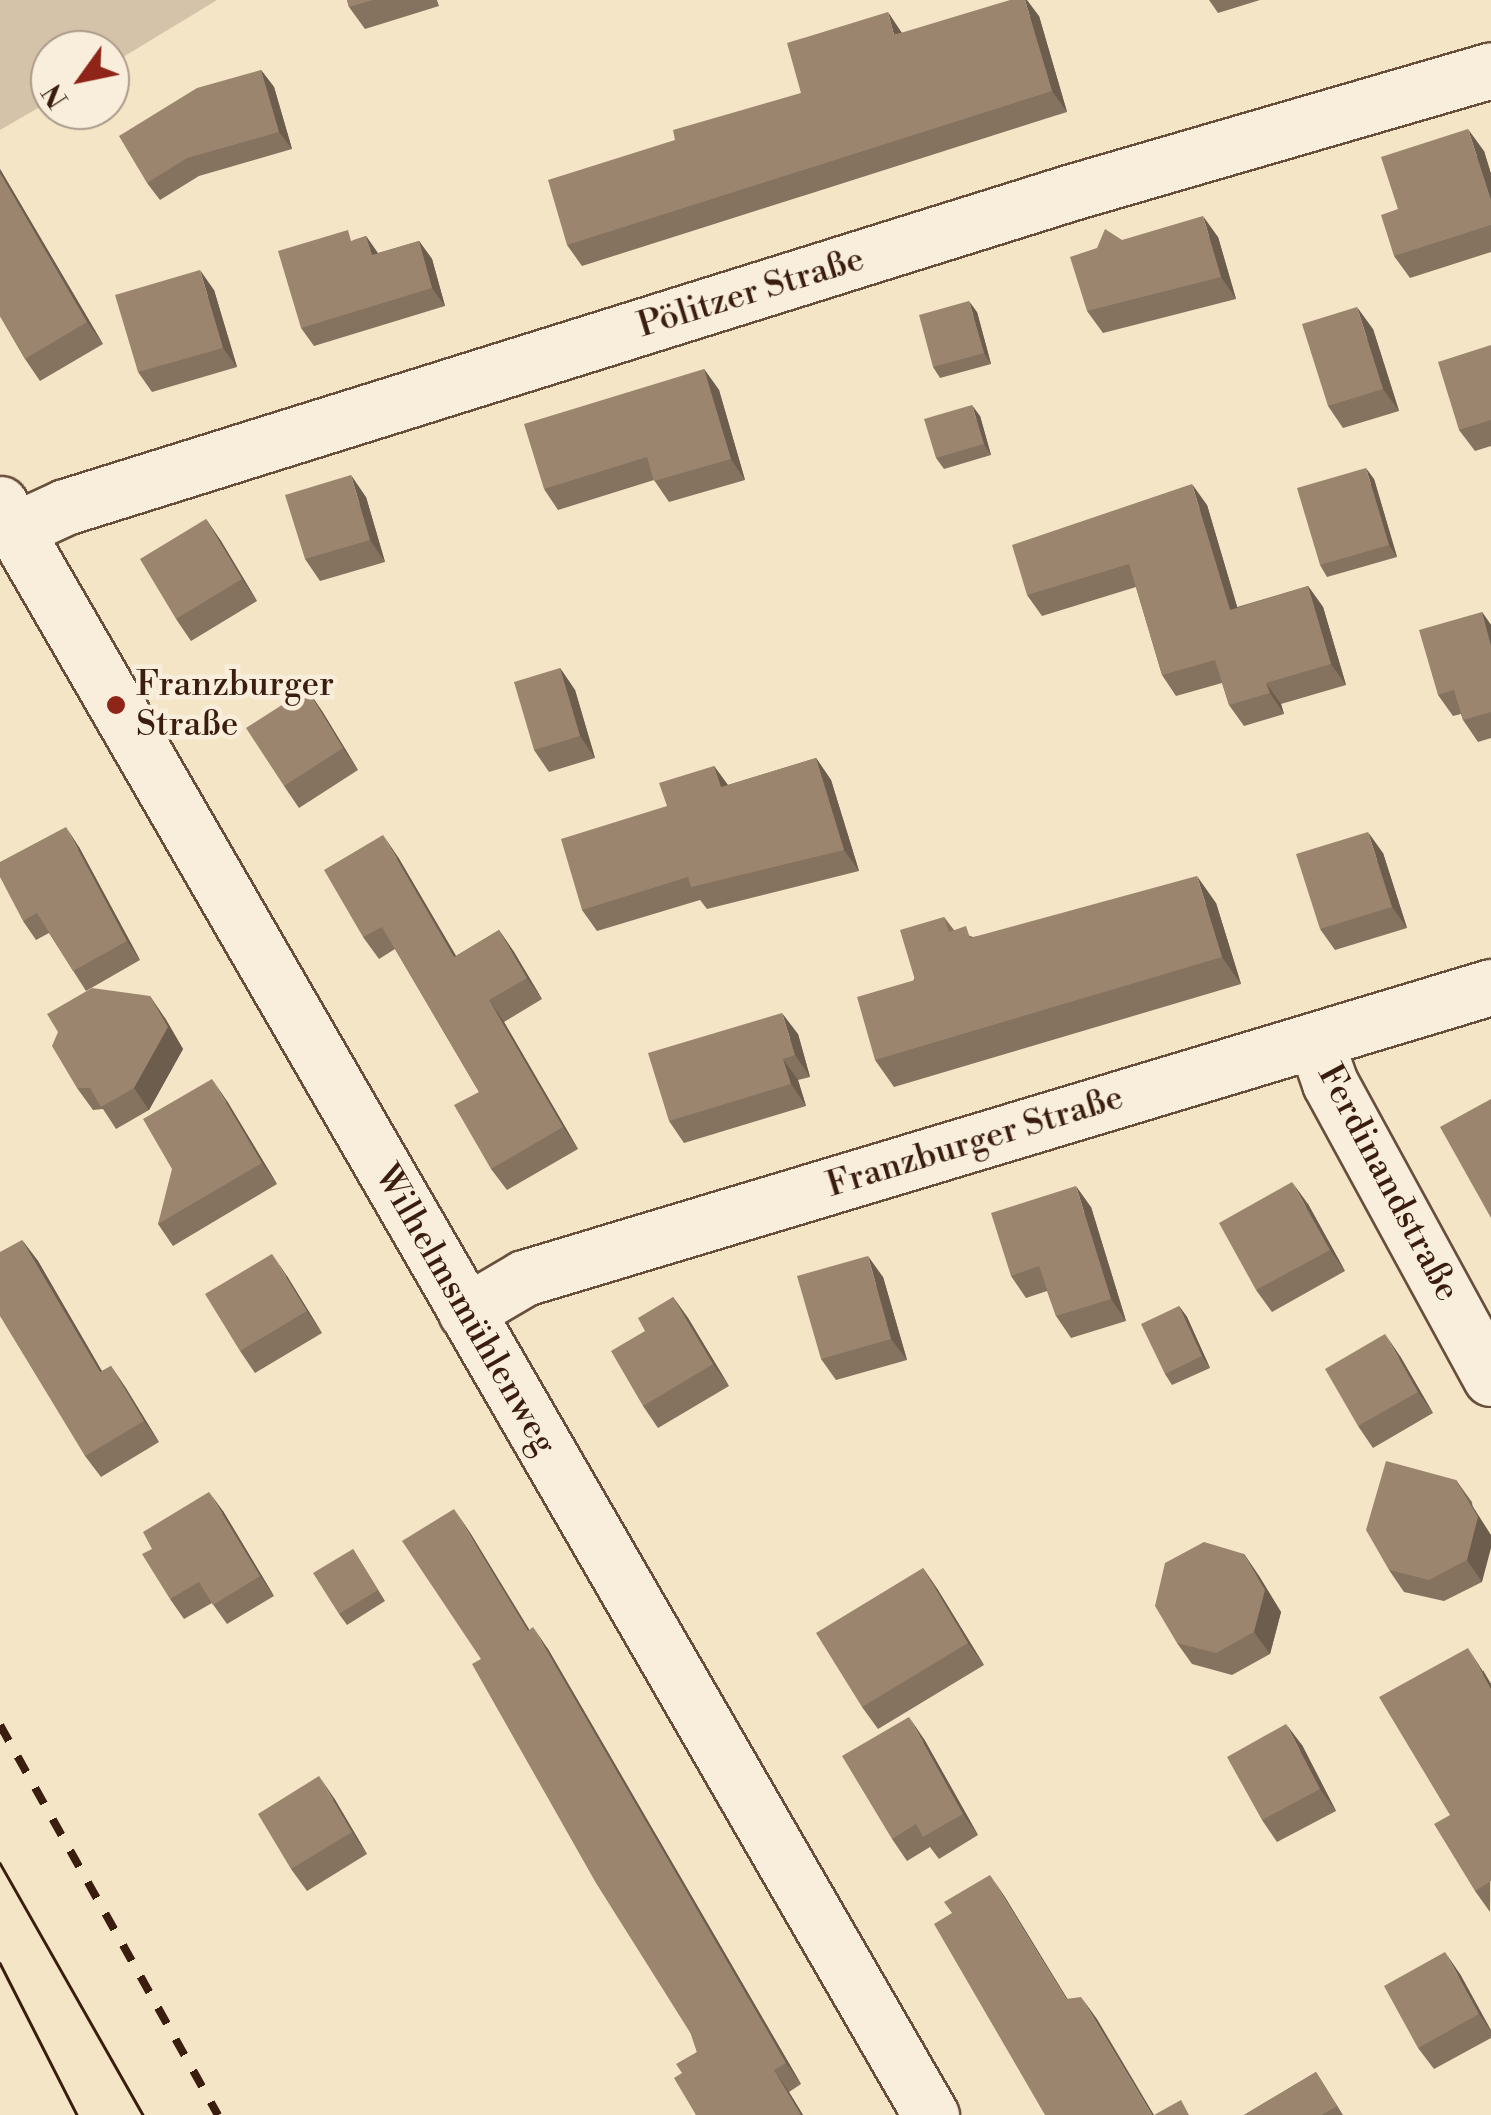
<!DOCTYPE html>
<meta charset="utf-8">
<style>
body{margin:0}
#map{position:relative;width:1491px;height:2115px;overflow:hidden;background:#f4e5c7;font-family:"Libre Bodoni",serif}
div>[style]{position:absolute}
.green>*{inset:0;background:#d4c3a8}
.roads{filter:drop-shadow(2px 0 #684f3c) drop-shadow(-2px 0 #684f3c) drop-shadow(0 2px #684f3c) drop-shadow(0 -2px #684f3c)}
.minor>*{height:55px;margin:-27.5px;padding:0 27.5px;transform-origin:27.5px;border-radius:27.5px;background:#f8eedb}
.tertiary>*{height:55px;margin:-27.5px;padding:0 27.5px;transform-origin:27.5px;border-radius:27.5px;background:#f8eedb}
.tram>*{height:2.5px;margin:-1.25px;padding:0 1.25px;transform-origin:1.25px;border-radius:1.25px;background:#3a1d0e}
.rail>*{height:8px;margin-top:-4px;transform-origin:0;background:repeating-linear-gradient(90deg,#3a1d0e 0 18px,transparent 0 36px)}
.wall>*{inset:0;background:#85725f}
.shaded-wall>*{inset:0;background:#6c5d4d}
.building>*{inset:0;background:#9b856e}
.dots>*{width:28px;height:28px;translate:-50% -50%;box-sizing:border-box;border:5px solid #f8eedb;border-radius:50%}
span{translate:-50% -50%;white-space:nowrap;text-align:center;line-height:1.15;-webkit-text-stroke:9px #f8eedb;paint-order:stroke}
.street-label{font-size:35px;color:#3a1d0e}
.poi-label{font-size:35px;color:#3a1d0e}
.left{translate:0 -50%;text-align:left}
.north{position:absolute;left:30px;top:30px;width:100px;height:100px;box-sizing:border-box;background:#f8eedb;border:2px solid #ac9a89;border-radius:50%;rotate:237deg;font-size:28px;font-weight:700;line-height:40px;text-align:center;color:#3a1d0e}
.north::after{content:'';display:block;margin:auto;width:35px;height:45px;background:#8f2418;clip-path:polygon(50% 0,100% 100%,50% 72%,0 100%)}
</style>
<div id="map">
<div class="green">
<div style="clip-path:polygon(0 0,217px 0,110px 65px,110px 50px,50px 50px,50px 101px,0 130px)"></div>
</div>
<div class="roads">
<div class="minor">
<div style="left:15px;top:530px;width:55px;rotate:-24.7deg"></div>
<div style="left:65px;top:507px;width:1055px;rotate:-17.37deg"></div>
<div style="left:1072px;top:192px;width:436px;rotate:-16.2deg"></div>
<div style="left:1315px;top:1040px;width:46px;rotate:70.8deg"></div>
<div style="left:1330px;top:1083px;width:336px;rotate:61.4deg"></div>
<div style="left:466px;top:1312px;width:67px;rotate:-30.4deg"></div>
<div style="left:524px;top:1278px;width:1010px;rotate:-16.75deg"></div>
</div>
<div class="tertiary">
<div style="left:0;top:504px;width:1861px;rotate:59.98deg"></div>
</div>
</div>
<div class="tram">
<div style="left:0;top:1863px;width:290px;rotate:60.4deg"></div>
<div style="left:0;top:1963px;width:170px;rotate:63.1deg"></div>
</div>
<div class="rail">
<div style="left:0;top:1725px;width:447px;rotate:60.8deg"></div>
</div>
<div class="wall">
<div style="clip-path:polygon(347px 0,437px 0,439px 6px,365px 29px,349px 7px)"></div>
<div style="clip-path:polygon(1209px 0,1260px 0,1218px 13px)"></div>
<div style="clip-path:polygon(1039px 16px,1067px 112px,582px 266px,567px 245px,801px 93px,902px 33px)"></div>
<div style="clip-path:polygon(261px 70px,274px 87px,292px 149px,199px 176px,160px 200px,147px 183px)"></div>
<div style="clip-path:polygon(1484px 151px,1491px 174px,1491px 252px,1410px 278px,1394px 256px,1398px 209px)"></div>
<div style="clip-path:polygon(0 169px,103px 344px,40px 381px,25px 359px,0 316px)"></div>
<div style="clip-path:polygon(366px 236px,378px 253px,419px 241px,432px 259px,445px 306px,314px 346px,301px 328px,354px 240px)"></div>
<div style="clip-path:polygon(1218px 237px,1236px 299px,1103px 333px,1087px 311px,1122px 240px)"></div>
<div style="clip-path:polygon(214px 290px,237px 367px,152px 392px,138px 372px)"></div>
<div style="clip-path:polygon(977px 312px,991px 364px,940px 378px,933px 367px)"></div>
<div style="clip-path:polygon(1373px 329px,1399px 411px,1343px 428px,1328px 406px)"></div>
<div style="clip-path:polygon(1491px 345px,1491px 446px,1475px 451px,1459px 430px)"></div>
<div style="clip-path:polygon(704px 369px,719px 390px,745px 480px,669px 502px,654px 480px,558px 510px,544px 489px)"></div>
<div style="clip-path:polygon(980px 416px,991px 455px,944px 469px,936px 458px)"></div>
<div style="clip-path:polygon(1374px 479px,1397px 557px,1327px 577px,1320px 565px)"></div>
<div style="clip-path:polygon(366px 497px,385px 562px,320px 581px,305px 559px)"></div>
<div style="clip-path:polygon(1207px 505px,1237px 607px,1308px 586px,1323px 607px,1346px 685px,1281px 704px,1284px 714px,1244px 726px,1229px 705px,1222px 683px,1176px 696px,1162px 675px,1136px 587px,1042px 616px,1027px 595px)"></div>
<div style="clip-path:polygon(206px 519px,221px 541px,257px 601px,191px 641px,176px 619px)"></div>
<div style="clip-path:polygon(1482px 612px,1491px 625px,1491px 738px,1478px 742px,1463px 720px,1461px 714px,1453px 716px,1438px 695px)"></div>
<div style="clip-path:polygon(560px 668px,575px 690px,595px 758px,549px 772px,534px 750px)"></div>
<div style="clip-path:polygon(307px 689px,322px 711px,358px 770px,299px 808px,284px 786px)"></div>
<div style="clip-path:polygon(816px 758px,831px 780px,859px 871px,707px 909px,700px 900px,597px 931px,582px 910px,667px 806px,714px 766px,728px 785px)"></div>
<div style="clip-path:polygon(79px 847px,140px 960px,86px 991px,49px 933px,36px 940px,23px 921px)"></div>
<div style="clip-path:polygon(1383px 853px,1407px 928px,1335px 950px,1320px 929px)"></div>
<div style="clip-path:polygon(398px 857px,456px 956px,499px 930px,514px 952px,542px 999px,504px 1022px,578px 1149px,507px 1190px,491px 1169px,479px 1092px,395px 949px,379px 959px,363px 937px)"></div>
<div style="clip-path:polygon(1216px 903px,1241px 984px,894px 1087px,875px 1060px,944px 917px,954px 930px,973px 937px)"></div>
<div style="clip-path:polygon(165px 1018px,183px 1049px,149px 1110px,116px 1129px,103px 1109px,93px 1110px,77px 1088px)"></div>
<div style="clip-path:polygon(798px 1034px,810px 1077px,798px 1080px,806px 1106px,684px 1143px,669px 1121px)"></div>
<div style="clip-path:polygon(227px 1101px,277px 1184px,173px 1246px,158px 1224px)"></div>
<div style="clip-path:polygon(1308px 1204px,1345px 1271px,1272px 1312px,1256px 1290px)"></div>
<div style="clip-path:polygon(1091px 1207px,1126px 1321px,1071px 1338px,1056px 1316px,1047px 1291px,1026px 1298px,1011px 1276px)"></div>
<div style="clip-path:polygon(22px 1240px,38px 1261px,102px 1371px,111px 1366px,159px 1442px,101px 1477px,85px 1456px)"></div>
<div style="clip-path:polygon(287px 1276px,322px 1333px,255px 1373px,240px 1351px)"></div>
<div style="clip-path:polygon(883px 1277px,907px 1360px,836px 1380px,821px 1359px)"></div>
<div style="clip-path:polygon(673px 1297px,688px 1318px,729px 1386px,658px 1428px,643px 1406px,645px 1331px)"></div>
<div style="clip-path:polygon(1179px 1306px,1187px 1317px,1210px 1368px,1172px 1385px,1165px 1374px)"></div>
<div style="clip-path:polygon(1400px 1356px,1433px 1413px,1373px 1448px,1358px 1426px)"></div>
<div style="clip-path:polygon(1456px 1480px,1472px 1502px,1482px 1582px,1444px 1601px,1404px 1592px,1389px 1570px)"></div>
<div style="clip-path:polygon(223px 1511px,274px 1596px,227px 1624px,212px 1603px,184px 1619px,170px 1599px)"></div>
<div style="clip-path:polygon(469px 1531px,529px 1630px,548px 1649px,801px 2084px,789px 2092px,803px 2115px,696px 2115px,682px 2073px,697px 2052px,691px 2034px)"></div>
<div style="clip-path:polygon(353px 1549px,385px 1601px,347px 1625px,339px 1614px)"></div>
<div style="clip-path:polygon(1244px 1554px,1259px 1576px,1281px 1612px,1270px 1654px,1232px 1675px,1192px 1664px,1177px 1643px)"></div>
<div style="clip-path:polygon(923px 1568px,938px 1590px,984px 1665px,878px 1729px,862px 1707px)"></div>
<div style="clip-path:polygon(1483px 1670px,1491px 1684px,1490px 1912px,1475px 1891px)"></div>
<div style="clip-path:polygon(924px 1739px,978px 1835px,939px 1859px,930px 1847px,907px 1861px,892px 1839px)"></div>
<div style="clip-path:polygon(1302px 1745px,1336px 1811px,1277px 1842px,1262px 1820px)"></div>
<div style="clip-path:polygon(334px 1798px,367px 1854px,307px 1891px,291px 1869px)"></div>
<div style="clip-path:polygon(1460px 1974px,1491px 2030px,1491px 2038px,1434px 2069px,1418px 2048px)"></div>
<div style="clip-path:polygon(1316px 2072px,1343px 2115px,1244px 2115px)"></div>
</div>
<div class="shaded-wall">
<div style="clip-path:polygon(1025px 0,1027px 0,1039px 16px,1067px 112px,1052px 91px)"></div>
<div style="clip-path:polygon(888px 12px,902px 33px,894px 35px)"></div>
<div style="clip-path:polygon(261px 70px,274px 87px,292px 149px,279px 132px)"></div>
<div style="clip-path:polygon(1468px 129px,1484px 151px,1491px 174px,1491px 200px)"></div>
<div style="clip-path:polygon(0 169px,103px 344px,87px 322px,0 173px)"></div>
<div style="clip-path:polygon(1203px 216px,1218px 237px,1236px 299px,1221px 277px)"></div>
<div style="clip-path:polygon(366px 236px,379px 255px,372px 255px)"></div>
<div style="clip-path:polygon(419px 241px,432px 259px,445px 306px,432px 288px)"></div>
<div style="clip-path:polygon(200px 270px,214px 290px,237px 367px,223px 348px)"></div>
<div style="clip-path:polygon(969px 301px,977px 312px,991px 364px,984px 353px)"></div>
<div style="clip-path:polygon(1357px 307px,1373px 329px,1399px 411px,1383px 389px)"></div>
<div style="clip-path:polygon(704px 369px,719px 390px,745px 480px,731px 459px)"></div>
<div style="clip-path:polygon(972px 405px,980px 416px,991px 455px,984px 444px)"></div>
<div style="clip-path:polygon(1366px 468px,1374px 479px,1397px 557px,1389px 545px)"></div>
<div style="clip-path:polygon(351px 475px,366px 497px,385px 562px,370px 540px)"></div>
<div style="clip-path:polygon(1192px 484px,1207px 505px,1244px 630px,1230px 610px)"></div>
<div style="clip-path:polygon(206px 519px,221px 541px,257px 601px,242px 579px)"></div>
<div style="clip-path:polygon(1308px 586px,1323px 607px,1346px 685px,1331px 664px)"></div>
<div style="clip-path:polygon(1482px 612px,1491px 625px,1491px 646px)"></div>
<div style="clip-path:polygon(560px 668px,575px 690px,595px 758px,580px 736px)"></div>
<div style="clip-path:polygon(1266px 683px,1281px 704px,1284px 714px,1270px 693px)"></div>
<div style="clip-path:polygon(307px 689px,322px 711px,358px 770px,343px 748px)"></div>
<div style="clip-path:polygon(816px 758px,831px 780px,859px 871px,844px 850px)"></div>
<div style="clip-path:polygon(714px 766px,730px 788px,721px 787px)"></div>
<div style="clip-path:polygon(66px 827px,79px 847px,140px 960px,127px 941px)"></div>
<div style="clip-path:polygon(1368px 832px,1383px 853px,1407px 928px,1392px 907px)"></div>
<div style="clip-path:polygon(383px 835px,398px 857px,469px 978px,454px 957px)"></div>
<div style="clip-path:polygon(1197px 876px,1216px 903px,1241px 984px,1222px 957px)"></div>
<div style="clip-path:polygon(499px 930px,514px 952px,542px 999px,527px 978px)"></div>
<div style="clip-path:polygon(150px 996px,165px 1018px,183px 1049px,149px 1110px,134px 1088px)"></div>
<div style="clip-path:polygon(489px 1000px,504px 1022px,578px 1149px,563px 1127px)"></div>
<div style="clip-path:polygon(782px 1013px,798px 1034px,810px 1077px,795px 1055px)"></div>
<div style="clip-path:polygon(783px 1059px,798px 1080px,806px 1106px,791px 1084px)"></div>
<div style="clip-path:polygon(212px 1079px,227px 1101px,277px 1184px,262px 1163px)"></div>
<div style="clip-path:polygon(1292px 1182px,1308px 1204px,1345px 1271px,1330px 1250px)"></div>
<div style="clip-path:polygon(1076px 1186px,1091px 1207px,1126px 1321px,1111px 1299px)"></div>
<div style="clip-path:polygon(22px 1240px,38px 1261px,115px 1394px,100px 1372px)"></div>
<div style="clip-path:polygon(272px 1254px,287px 1276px,322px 1333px,307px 1311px)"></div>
<div style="clip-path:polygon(868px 1256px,883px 1277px,907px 1360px,891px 1339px)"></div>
<div style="clip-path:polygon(673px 1297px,688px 1318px,729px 1386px,713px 1364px)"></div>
<div style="clip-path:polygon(1179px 1306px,1187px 1317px,1210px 1368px,1202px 1356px)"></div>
<div style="clip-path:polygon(1385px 1334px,1400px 1356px,1433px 1413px,1418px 1392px)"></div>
<div style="clip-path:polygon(111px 1366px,126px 1388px,159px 1442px,144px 1421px)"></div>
<div style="clip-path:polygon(1456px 1480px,1491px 1535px,1491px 1548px,1482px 1582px,1467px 1560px)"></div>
<div style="clip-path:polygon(209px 1492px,223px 1511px,274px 1596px,260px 1576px)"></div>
<div style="clip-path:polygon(454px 1509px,469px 1531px,543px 1652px,528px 1631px)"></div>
<div style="clip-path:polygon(1244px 1554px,1259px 1576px,1281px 1612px,1270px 1654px,1254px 1632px)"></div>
<div style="clip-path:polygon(923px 1568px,938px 1590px,984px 1665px,968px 1643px)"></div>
<div style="clip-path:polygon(533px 1627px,548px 1649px,801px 2084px,786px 2063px)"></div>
<div style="clip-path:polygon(1468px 1648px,1491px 1684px,1491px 1689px)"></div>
<div style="clip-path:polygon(909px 1717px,924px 1739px,978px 1835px,963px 1814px)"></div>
<div style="clip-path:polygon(1286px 1724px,1302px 1745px,1336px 1811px,1320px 1789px)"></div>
<div style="clip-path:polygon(319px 1776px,334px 1798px,367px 1854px,352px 1832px)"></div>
<div style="clip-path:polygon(990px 1875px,1005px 1897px,1081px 2021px,1066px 1999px)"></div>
<div style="clip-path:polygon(1445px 1952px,1460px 1974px,1491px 2031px,1479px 2014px)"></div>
<div style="clip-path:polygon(1081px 1997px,1097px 2019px,1154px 2115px,1152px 2115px)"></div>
<div style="clip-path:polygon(774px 2070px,789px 2092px,803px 2115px,801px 2115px)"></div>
</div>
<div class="building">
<div style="clip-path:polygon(347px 0,373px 0,349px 7px)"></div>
<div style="clip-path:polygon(1010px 0,1025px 0,1052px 91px,567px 245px,548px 180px,675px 140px,673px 130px,801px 93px,787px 43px,888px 12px,894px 35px)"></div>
<div style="clip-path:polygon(261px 70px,279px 132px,187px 158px,147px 183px,119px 136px,197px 88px)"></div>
<div style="clip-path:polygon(1468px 129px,1491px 200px,1491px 225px,1394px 256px,1381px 215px,1398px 209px,1381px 157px)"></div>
<div style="clip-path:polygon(0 173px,87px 322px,25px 359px,0 316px)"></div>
<div style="clip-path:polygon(1203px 216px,1221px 277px,1087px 311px,1070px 257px,1097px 248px,1105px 229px,1122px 240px)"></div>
<div style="clip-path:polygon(348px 230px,351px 241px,366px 236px,372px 255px,419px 241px,432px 288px,301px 328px,278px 251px)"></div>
<div style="clip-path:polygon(200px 270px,223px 348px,138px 372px,115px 295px)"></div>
<div style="clip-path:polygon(969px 301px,984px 353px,933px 367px,919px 315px)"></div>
<div style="clip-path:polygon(1357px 307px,1383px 389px,1328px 406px,1302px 324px)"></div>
<div style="clip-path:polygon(1491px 345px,1491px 420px,1459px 430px,1438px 362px)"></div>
<div style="clip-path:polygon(704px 369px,731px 459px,654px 481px,647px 457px,544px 489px,524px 424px)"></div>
<div style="clip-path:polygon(972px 405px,984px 444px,936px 458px,924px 419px)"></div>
<div style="clip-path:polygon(1366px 468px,1389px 545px,1320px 565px,1297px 488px)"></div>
<div style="clip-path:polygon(351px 475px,370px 540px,305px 559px,285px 495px)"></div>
<div style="clip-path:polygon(1192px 484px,1230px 610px,1308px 586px,1331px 664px,1266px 683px,1270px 693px,1229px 705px,1215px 660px,1162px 675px,1129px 564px,1027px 595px,1012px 545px)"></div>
<div style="clip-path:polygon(206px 519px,242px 579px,176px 619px,140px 559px)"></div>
<div style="clip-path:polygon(1482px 612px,1491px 646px,1491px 712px,1463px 720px,1454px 690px,1438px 695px,1419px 630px)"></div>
<div style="clip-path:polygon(560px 668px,580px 736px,534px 750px,514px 682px)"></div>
<div style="clip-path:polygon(307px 689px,343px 748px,284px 786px,246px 728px)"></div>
<div style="clip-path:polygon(816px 758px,844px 850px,691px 887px,688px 877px,582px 910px,561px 839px,667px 806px,659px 783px,714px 766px,721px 787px)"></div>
<div style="clip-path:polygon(66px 827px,127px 941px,73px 971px,37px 913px,23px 921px,0 877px,0 862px)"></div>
<div style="clip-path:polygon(1368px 832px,1392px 907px,1320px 929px,1296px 854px)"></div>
<div style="clip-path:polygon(383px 835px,454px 957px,499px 930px,527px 978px,489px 1000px,563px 1127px,491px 1169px,454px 1105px,479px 1092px,382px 927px,363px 937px,324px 870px)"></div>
<div style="clip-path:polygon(1197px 876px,1222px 957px,875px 1060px,857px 997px,915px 980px,900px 930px,944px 917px,949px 932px,966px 926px,970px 938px)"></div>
<div style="clip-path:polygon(92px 988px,150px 996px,168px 1027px,134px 1088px,101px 1107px,90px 1088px,77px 1088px,52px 1046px,58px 1032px,47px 1014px)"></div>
<div style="clip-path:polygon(782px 1013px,795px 1055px,783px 1059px,791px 1084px,669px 1121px,648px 1053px)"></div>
<div style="clip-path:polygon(212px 1079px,262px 1163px,158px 1224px,172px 1169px,143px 1119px)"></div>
<div style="clip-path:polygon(1491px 1099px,1491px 1218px,1440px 1127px)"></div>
<div style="clip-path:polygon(1292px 1182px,1330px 1250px,1256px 1290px,1219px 1223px)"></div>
<div style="clip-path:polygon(1076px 1186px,1111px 1299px,1056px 1316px,1039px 1266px,1011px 1276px,991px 1213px)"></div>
<div style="clip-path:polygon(22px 1240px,100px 1372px,111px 1366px,144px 1421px,85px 1456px,0 1316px,0 1252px)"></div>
<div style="clip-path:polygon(272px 1254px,307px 1311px,240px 1351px,205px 1294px)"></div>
<div style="clip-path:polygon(868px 1256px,891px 1339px,821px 1359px,797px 1276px)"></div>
<div style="clip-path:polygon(673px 1297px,713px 1364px,643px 1406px,611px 1351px,645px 1331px,638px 1318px)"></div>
<div style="clip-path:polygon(1179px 1306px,1202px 1356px,1165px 1374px,1141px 1324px)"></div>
<div style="clip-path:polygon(1385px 1334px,1418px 1392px,1358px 1426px,1325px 1369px)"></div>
<div style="clip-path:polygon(1386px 1461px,1456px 1480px,1478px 1517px,1467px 1560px,1429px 1580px,1389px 1570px,1366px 1530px)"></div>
<div style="clip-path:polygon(209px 1492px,260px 1576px,213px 1605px,199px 1582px,170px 1599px,142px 1554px,152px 1549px,143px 1532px)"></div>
<div style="clip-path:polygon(454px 1509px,528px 1631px,533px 1627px,786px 2063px,774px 2070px,801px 2115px,696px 2115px,674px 2078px,682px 2073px,676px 2064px,697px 2052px,691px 2034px,596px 1883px,472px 1664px,481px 1659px,402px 1541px)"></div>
<div style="clip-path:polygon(1204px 1542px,1244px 1554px,1265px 1590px,1254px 1632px,1216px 1653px,1177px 1643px,1155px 1606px,1165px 1563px)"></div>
<div style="clip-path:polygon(353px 1549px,378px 1590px,339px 1614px,313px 1573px)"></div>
<div style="clip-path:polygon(923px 1568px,968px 1643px,862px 1707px,816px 1633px)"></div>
<div style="clip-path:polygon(1468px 1648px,1491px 1689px,1491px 1881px,1475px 1891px,1434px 1824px,1450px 1815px,1379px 1697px)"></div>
<div style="clip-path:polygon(909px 1717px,963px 1814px,923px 1837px,916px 1824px,892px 1839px,842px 1756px)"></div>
<div style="clip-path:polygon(1286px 1724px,1320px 1789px,1262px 1820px,1227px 1757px)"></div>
<div style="clip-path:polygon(319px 1776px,352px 1832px,291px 1869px,258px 1814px)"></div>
<div style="clip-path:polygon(990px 1875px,1066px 1999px,1081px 1997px,1152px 2115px,1045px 2115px,934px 1924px,952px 1913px,944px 1902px)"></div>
<div style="clip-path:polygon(1445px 1952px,1479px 2014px,1418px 2048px,1384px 1986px)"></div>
<div style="clip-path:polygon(1316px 2072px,1337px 2106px,1322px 2115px,1244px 2115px)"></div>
<div style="clip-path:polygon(1181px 2100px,1189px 2115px,1154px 2115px)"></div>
</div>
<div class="dots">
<div style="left:116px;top:705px;background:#8f2418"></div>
</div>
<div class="street-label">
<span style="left:751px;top:293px;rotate:-17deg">Pölitzer Straße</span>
<span style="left:975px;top:1142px;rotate:-17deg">Franzburger Straße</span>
<span style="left:1388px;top:1183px;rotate:62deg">Ferdinandstraße</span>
<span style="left:465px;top:1310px;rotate:60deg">Wilhelmsmühlenweg</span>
</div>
<div class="poi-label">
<span class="left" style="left:136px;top:705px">Franzburger<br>Straße</span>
</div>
<div class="north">N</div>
</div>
